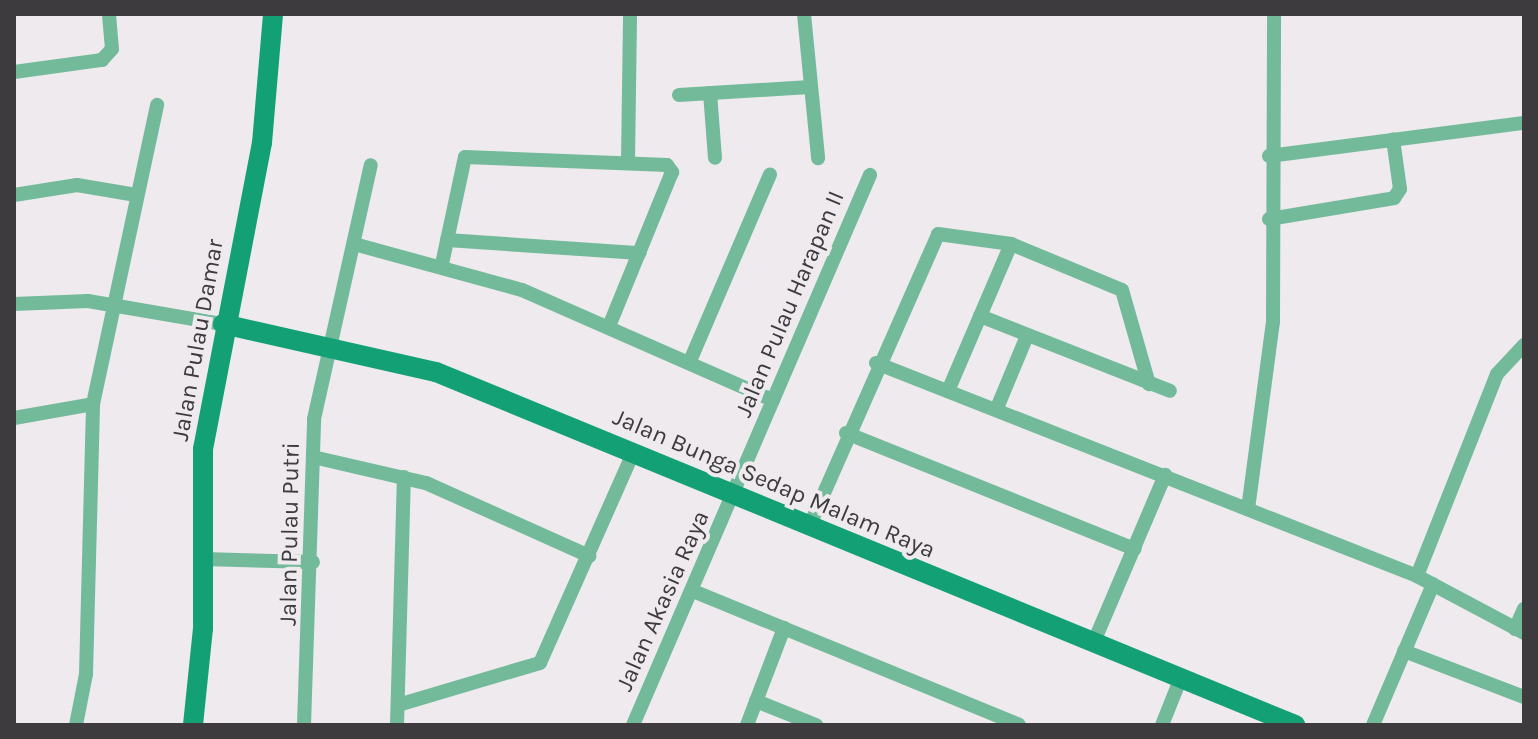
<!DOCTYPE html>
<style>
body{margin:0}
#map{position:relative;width:1538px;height:739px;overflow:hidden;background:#eeeaee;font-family:Karla,sans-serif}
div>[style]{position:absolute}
.street>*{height:14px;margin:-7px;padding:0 7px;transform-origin:7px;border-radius:7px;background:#73ba9b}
.secondary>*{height:20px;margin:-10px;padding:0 10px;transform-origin:10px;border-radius:10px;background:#14a075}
span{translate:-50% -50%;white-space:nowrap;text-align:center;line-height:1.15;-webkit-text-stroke:8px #eeeaee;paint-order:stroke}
.street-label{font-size:24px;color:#3d3b3d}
.frame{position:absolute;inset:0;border:16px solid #3d3b3d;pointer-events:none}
</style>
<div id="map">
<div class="street">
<div style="left:804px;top:14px;width:145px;rotate:84.4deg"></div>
<div style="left:14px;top:72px;width:89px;rotate:-7.8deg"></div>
<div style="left:102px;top:60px;width:15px;rotate:-48deg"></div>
<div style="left:112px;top:49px;width:35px;rotate:-95deg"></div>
<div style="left:710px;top:93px;width:65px;rotate:85.6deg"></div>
<div style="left:679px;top:95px;width:131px;rotate:-3.5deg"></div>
<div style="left:1269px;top:156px;width:257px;rotate:-7.4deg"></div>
<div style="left:628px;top:161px;width:147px;rotate:-89.2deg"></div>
<div style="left:14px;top:195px;width:64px;rotate:-9deg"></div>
<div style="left:77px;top:185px;width:60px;rotate:9.6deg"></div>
<div style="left:1269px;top:219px;width:127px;rotate:-9.5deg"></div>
<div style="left:1394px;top:198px;width:11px;rotate:-56deg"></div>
<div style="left:1400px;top:189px;width:50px;rotate:-98deg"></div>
<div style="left:447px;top:240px;width:193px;rotate:3.9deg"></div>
<div style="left:354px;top:244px;width:174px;rotate:15.3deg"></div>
<div style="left:522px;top:290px;width:274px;rotate:23.7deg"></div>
<div style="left:442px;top:264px;width:109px;rotate:-77.9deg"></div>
<div style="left:465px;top:157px;width:202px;rotate:2.3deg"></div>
<div style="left:667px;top:165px;width:9px;rotate:54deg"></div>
<div style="left:672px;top:172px;width:166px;rotate:112.2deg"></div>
<div style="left:14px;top:304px;width:74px;rotate:-2.3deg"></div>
<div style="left:88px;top:301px;width:137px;rotate:9.7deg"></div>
<div style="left:980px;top:316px;width:204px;rotate:21.5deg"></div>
<div style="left:690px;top:361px;width:203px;rotate:-66.8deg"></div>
<div style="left:876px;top:363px;width:581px;rotate:21.49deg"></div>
<div style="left:1417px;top:576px;width:121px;rotate:28deg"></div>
<div style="left:948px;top:391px;width:160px;rotate:-66.8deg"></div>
<div style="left:997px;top:408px;width:78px;rotate:-67.4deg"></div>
<div style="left:14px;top:418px;width:80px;rotate:-10deg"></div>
<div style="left:846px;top:433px;width:311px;rotate:21.9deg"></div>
<div style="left:313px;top:457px;width:116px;rotate:13deg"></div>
<div style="left:426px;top:483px;width:179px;rotate:24.1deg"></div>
<div style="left:1248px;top:509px;width:189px;rotate:-82.4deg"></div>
<div style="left:1273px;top:322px;width:308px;rotate:-89.8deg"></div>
<div style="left:809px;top:527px;width:320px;rotate:-66.2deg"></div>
<div style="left:938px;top:234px;width:74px;rotate:7.8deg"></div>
<div style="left:1011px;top:244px;width:120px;rotate:22.5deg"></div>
<div style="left:1122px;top:290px;width:98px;rotate:74deg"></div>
<div style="left:203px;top:559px;width:110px;rotate:1.6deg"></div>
<div style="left:1417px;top:576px;width:217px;rotate:-68.4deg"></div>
<div style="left:1497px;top:374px;width:40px;rotate:-47deg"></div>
<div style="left:693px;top:591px;width:352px;rotate:22.3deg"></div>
<div style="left:1515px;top:629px;width:22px;rotate:-66deg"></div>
<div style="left:1093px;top:644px;width:184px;rotate:-66.9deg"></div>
<div style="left:1404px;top:651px;width:129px;rotate:21deg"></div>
<div style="left:756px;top:701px;width:65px;rotate:21.8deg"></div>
<div style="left:398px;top:705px;width:148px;rotate:-16.5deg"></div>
<div style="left:540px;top:663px;width:230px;rotate:-66.1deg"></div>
<div style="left:76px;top:725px;width:52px;rotate:-78.9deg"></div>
<div style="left:86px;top:674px;width:270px;rotate:-88.5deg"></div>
<div style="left:93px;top:404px;width:306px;rotate:-77.9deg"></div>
<div style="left:304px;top:725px;width:306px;rotate:-88.1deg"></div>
<div style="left:314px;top:419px;width:260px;rotate:-77.4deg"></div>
<div style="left:397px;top:725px;width:248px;rotate:-88.4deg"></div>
<div style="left:633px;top:725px;width:599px;rotate:-66.69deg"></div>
<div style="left:747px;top:725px;width:104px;rotate:-69.1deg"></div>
<div style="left:1162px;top:725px;width:48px;rotate:-68.2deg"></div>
<div style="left:1373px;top:725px;width:153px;rotate:-66.9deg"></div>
</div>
<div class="secondary">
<div style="left:223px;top:324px;width:218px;rotate:12.7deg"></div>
<div style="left:436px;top:372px;width:929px;rotate:22.34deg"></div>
<div style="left:193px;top:725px;width:98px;rotate:-84.1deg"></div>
<div style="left:203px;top:628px;width:179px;rotate:-90deg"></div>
<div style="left:203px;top:449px;width:312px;rotate:-79.1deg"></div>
<div style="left:262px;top:143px;width:129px;rotate:-85.1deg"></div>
</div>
<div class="street-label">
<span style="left:790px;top:304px;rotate:-67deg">Jalan Pulau Harapan II</span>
<span style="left:198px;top:340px;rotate:-80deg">Jalan Pulau Damar</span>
<span style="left:774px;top:484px;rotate:23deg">Jalan Bunga Sedap Malam Raya</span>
<span style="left:290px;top:534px;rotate:-89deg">Jalan Pulau Putri</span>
<span style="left:663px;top:601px;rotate:-66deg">Jalan Akasia Raya</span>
</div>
<div class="frame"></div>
</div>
